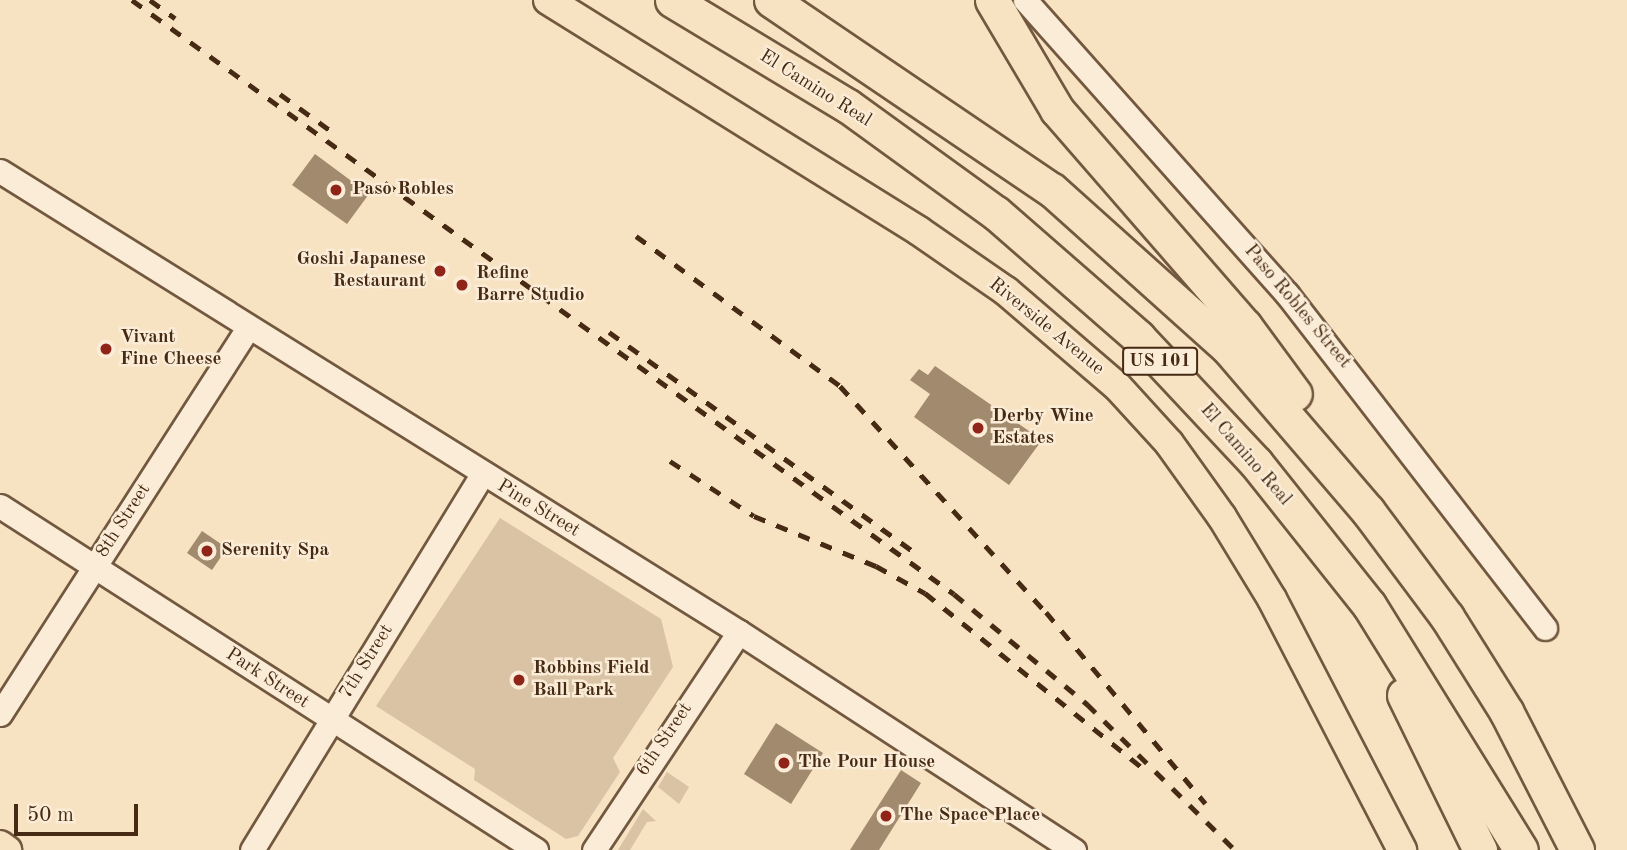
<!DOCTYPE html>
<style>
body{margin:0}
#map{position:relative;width:1627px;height:850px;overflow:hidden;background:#f7e2c2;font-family:"Old Standard TT",serif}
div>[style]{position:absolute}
.green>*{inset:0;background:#d9c3a4}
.building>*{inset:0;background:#a28a6e}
.roads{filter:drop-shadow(2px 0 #72583f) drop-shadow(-2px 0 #72583f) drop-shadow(0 2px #72583f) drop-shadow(0 -2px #72583f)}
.minor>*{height:23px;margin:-11.5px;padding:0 11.5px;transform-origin:11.5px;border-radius:11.5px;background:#faecd7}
.major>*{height:28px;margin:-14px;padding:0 14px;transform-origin:14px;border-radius:14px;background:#f7e2c2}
.highway>*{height:33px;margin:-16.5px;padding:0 16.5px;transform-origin:16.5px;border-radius:16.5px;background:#f7e2c2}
.rail>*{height:5px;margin-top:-2.5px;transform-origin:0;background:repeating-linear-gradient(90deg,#462a13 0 12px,transparent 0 24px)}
.dots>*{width:19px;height:19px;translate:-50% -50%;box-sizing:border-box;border:4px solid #faecd7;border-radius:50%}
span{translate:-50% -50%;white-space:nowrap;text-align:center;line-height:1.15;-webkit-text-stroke:5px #faecd7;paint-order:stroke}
.shield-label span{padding:2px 5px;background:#faecd7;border:2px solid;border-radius:5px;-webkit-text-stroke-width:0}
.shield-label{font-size:18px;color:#462a13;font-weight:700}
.street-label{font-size:19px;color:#462a13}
.poi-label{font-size:19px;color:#462a13;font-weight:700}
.left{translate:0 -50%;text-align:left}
.right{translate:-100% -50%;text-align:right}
.scale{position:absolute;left:14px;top:804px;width:124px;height:32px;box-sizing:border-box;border:4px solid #462a13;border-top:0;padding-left:9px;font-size:21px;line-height:24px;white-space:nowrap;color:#462a13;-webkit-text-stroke:5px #faecd7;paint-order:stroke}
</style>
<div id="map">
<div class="green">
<div style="clip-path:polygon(500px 518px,661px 619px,673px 667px,613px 758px,620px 772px,578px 836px,566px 839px,474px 780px,475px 769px,376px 706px)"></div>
<div style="clip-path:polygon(667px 772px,689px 787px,679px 804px,658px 787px)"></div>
<div style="clip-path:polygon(643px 809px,656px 821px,647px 822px,630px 850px,618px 850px)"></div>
</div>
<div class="building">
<div style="clip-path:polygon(315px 154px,369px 194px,347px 224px,292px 185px)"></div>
<div style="clip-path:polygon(935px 366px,1042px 440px,1009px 485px,914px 417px,930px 394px,910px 380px,919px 369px,928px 375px)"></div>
<div style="clip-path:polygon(202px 531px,227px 548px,212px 570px,187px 553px)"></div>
<div style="clip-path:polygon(776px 723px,823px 753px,791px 804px,744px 774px)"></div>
<div style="clip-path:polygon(901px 770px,921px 783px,879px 850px,850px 850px)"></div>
</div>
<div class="roads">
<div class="minor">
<div style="left:1025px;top:0;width:394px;rotate:48.3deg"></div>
<div style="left:1287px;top:294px;width:422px;rotate:52.3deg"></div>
<div style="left:0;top:171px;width:871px;rotate:31.96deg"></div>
<div style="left:739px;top:632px;width:400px;rotate:33.1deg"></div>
<div style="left:0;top:506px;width:637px;rotate:32.69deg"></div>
<div style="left:0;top:714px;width:459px;rotate:-57.3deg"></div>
<div style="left:252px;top:850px;width:440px;rotate:-58.5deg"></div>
<div style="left:594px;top:850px;width:262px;rotate:-56.4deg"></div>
</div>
<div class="major">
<div style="left:548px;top:0;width:437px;rotate:31.9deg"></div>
<div style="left:919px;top:231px;width:106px;rotate:34.6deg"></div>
<div style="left:1006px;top:291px;width:146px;rotate:40.6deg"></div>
<div style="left:1117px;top:386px;width:77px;rotate:47.6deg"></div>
<div style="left:1169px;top:443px;width:91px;rotate:54.4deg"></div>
<div style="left:1222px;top:517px;width:96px;rotate:58.6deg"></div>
<div style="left:1272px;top:599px;width:283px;rotate:62.6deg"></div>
<div style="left:0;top:845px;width:9px;rotate:36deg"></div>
</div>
<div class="highway">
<div style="left:672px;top:0;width:205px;rotate:31.1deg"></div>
<div style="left:848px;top:106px;width:183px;rotate:35.9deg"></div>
<div style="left:996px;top:213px;width:189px;rotate:41.1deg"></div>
<div style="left:1138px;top:337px;width:173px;rotate:46.9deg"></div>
<div style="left:1256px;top:463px;width:181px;rotate:51.5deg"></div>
<div style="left:1369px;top:605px;width:288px;rotate:58.2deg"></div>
<div style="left:771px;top:0;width:339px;rotate:34.1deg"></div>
<div style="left:1052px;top:190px;width:238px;rotate:41.9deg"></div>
<div style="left:1229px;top:349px;width:213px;rotate:49.4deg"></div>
<div style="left:1368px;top:511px;width:132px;rotate:53.3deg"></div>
<div style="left:1447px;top:617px;width:111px;rotate:57.9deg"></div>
<div style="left:1506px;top:711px;width:156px;rotate:62.9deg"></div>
<div style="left:992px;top:0;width:128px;rotate:59.4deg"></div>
<div style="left:1057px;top:110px;width:286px;rotate:49deg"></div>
<div style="left:1245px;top:326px;width:84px;rotate:53.7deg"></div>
<div style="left:1404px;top:695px;width:173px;rotate:63.9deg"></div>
</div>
</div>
<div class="rail">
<div style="left:132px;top:0;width:1014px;rotate:35.85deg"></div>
<div style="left:954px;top:594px;width:173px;rotate:39.6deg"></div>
<div style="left:1087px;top:704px;width:208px;rotate:44.6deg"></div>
<div style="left:150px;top:0;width:31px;rotate:36deg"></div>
<div style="left:280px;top:94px;width:63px;rotate:36deg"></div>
<div style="left:636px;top:236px;width:253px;rotate:36.3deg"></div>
<div style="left:840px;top:386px;width:306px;rotate:47.7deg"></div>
<div style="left:1046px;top:612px;width:249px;rotate:50.2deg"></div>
<div style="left:609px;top:332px;width:375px;rotate:35.8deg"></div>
<div style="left:670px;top:461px;width:100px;rotate:33.2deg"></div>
<div style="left:754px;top:516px;width:132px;rotate:22.3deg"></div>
<div style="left:876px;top:566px;width:56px;rotate:28.9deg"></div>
<div style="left:925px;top:593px;width:281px;rotate:38.8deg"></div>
</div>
<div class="dots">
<div style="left:336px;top:190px;background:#8f2418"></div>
<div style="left:440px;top:271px;background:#8f2418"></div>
<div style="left:462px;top:285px;background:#8f2418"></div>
<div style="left:106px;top:349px;background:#8f2418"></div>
<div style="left:978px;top:428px;background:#8f2418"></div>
<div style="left:207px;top:551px;background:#8f2418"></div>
<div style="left:519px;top:680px;background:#8f2418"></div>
<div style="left:784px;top:763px;background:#8f2418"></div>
<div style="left:886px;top:816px;background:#8f2418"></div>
</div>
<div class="shield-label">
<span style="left:1160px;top:361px">US 101</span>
</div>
<div class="street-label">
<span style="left:815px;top:89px;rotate:32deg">El Camino Real</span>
<span style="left:1297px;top:307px;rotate:50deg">Paso Robles Street</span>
<span style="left:1046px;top:327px;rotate:39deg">Riverside Avenue</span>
<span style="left:1245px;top:455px;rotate:49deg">El Camino Real</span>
<span style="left:538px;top:509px;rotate:31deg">Pine Street</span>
<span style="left:124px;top:521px;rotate:-57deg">8th Street</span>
<span style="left:367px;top:662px;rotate:-58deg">7th Street</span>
<span style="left:267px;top:679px;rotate:33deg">Park Street</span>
<span style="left:665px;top:740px;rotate:-56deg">6th Street</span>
</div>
<div class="poi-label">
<span class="left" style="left:352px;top:190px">Paso Robles</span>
<span class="right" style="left:426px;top:271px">Goshi Japanese<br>Restaurant</span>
<span class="left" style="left:476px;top:285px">Refine<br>Barre Studio</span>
<span class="left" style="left:120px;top:349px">Vivant<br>Fine Cheese</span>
<span class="left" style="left:992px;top:428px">Derby Wine<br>Estates</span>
<span class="left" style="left:221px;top:551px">Serenity Spa</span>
<span class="left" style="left:533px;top:680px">Robbins Field<br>Ball Park</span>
<span class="left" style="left:798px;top:763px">The Pour House</span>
<span class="left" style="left:900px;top:816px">The Space Place</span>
</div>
<div class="scale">50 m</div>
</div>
